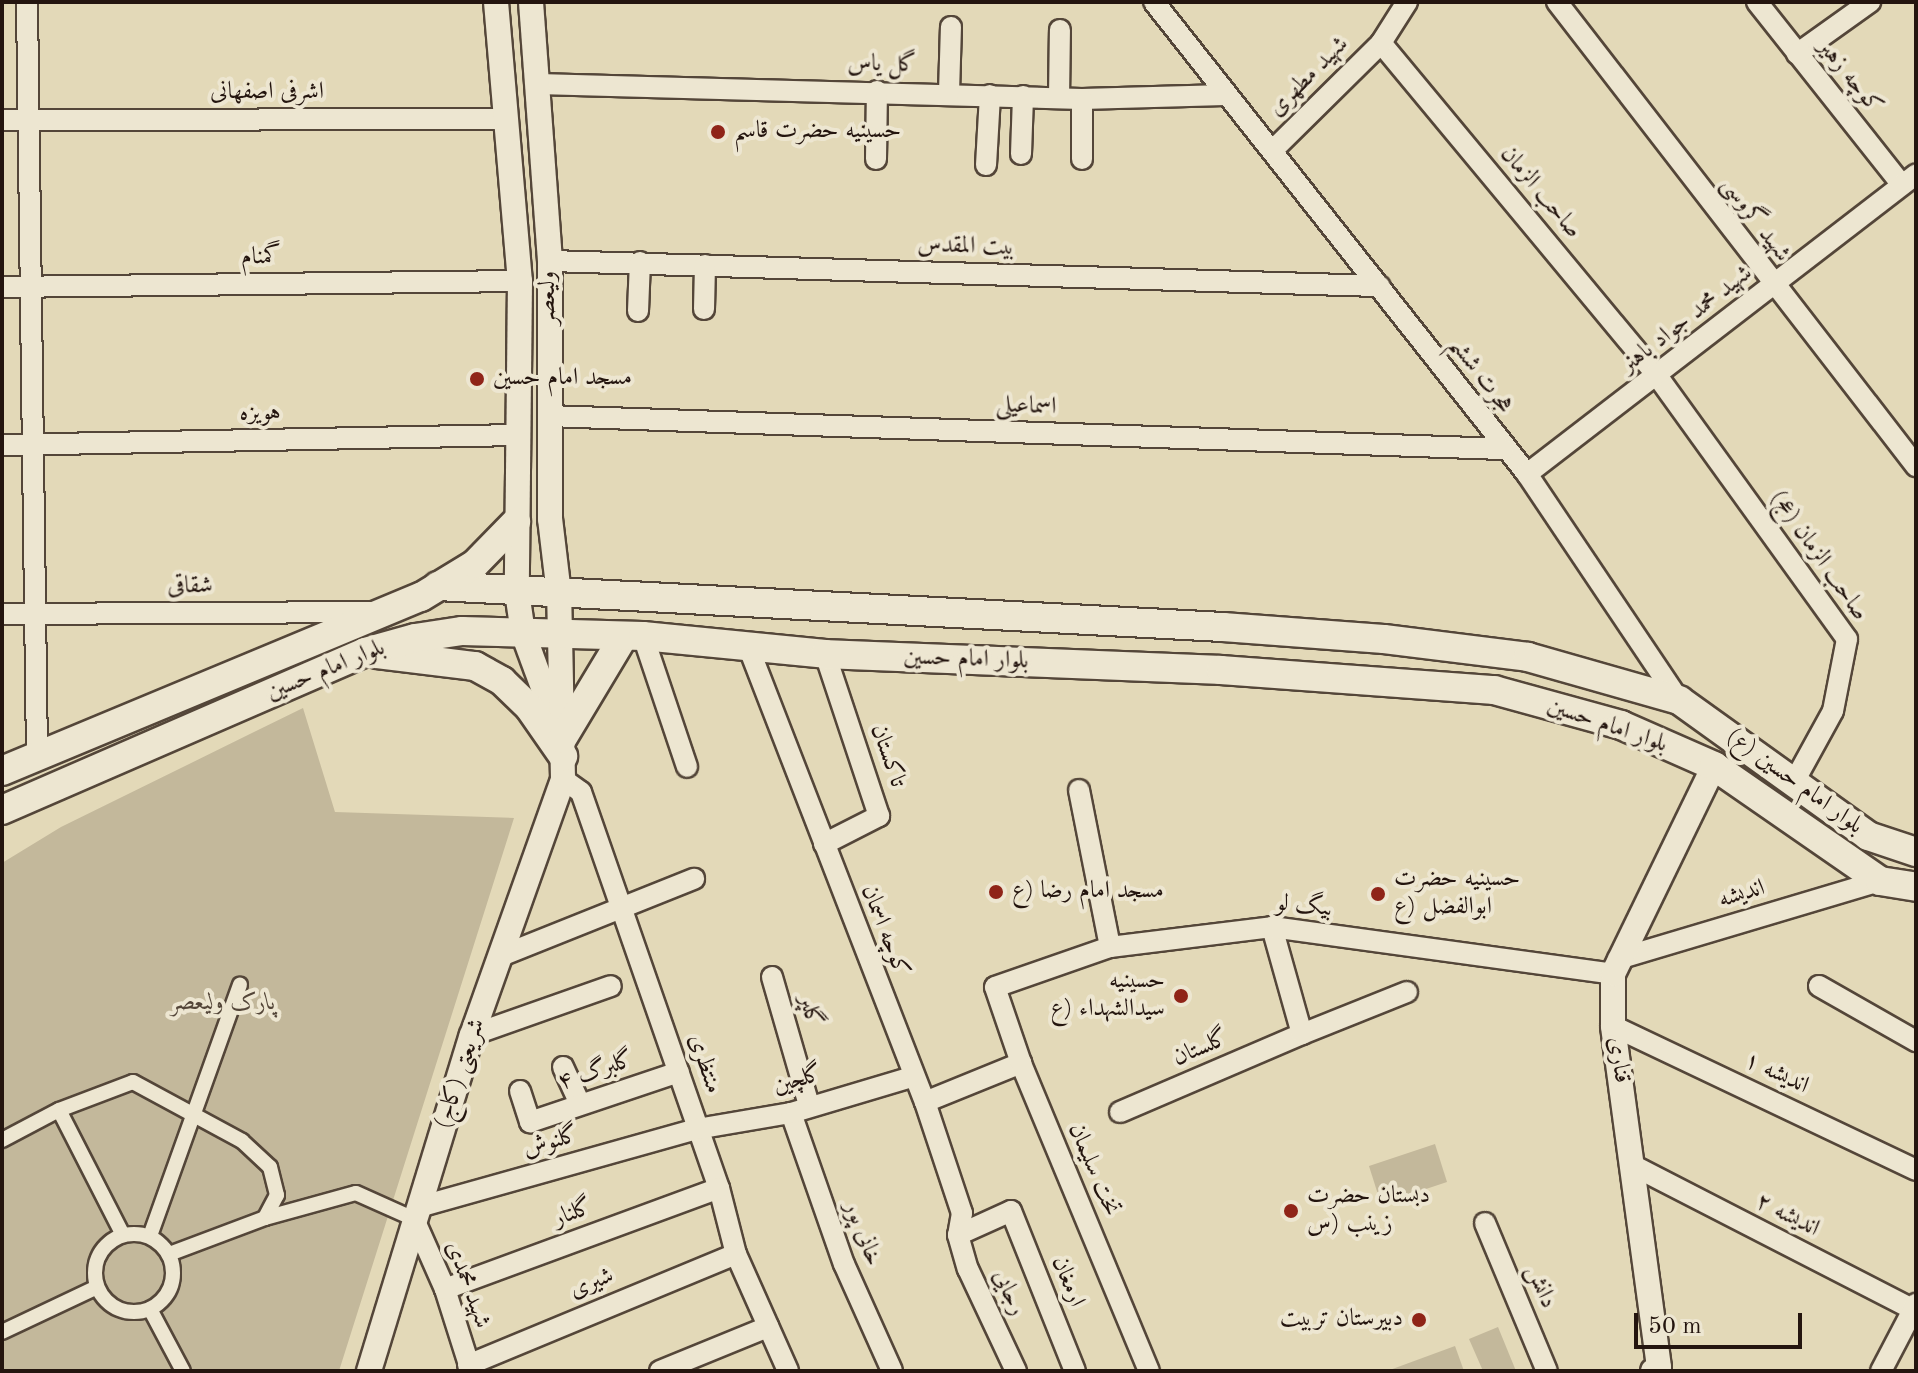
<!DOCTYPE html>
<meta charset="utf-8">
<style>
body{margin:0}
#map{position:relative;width:1918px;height:1373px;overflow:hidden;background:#e3d9b8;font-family:"Old Standard TT",Amiri,serif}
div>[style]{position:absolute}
.green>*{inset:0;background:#c3b89b}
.roads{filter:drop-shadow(2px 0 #544639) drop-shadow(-2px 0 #544639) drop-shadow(0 2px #544639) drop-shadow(0 -2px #544639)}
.pedestrian>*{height:14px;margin:-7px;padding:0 7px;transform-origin:7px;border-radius:7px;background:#ede6d1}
.pedestrian>.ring{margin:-7px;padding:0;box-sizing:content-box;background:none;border:14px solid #ede6d1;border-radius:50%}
.minor>*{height:20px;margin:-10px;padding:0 10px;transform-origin:10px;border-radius:10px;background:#ede6d1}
.tertiary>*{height:24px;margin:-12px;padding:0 12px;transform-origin:12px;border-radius:12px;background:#ede6d1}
.secondary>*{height:28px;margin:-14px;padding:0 14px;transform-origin:14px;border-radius:14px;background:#ede6d1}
.dots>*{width:22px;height:22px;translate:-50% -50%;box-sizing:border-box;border:4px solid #ede6d1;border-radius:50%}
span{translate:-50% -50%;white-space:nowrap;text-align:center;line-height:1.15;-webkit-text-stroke:8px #ede6d1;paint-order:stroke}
.street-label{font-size:24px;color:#24150f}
.poi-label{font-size:24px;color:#24150f}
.left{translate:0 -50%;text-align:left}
.right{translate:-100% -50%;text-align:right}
.park-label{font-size:24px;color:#544639;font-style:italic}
.frame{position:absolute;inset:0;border:4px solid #24150f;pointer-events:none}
.scale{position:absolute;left:1634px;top:1313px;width:168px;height:36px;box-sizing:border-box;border:4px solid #24150f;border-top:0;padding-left:10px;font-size:24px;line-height:28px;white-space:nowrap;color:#24150f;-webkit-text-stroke:6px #ede6d1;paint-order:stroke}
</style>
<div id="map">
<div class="green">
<div style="clip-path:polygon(303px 708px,335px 812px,514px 818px,339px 1371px,2px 1371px,2px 863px,61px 827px)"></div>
<div style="clip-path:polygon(1435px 1144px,1447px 1182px,1381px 1204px,1369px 1166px)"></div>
<div style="clip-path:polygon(1498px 1327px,1516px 1371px,1483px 1371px,1469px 1339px)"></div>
<div style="clip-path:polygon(1455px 1346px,1464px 1371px,1387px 1371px)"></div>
</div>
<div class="roads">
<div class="pedestrian">
<div style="left:2px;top:1140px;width:64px;rotate:-27.8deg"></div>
<div style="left:265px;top:1218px;width:94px;rotate:-15.4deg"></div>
<div style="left:356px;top:1193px;width:64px;rotate:24.1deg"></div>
<div class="ring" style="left:95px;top:1234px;width:64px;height:64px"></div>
<div style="left:123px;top:1235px;width:140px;rotate:-117.1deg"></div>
<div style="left:59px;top:1110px;width:79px;rotate:-20.7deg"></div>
<div style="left:133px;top:1082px;width:124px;rotate:28.4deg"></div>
<div style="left:242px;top:1141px;width:38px;rotate:43deg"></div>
<div style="left:270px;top:1167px;width:29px;rotate:76deg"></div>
<div style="left:277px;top:1195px;width:26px;rotate:118deg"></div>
<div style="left:265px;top:1218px;width:103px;rotate:159.4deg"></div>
<div style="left:150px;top:1236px;width:267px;rotate:-70.3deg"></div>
<div style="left:150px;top:1309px;width:70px;rotate:62deg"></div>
<div style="left:2px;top:1332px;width:105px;rotate:-25.3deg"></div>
</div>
<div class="minor">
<div style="left:27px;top:2px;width:754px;rotate:89.24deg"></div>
<div style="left:1154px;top:2px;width:602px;rotate:51.68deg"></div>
<div style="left:1527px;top:474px;width:272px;rotate:56.1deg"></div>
<div style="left:1557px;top:2px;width:587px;rotate:52.27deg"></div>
<div style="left:1757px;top:2px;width:233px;rotate:51.6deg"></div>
<div style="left:1381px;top:43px;width:434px;rotate:50.3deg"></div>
<div style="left:1658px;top:377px;width:323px;rotate:54.2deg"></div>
<div style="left:1847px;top:639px;width:73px;rotate:101deg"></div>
<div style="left:1833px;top:711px;width:81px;rotate:118.8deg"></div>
<div style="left:1797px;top:54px;width:90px;rotate:-35.5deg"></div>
<div style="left:538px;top:84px;width:544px;rotate:1.58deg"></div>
<div style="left:1082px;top:99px;width:143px;rotate:-1.6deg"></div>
<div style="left:949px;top:93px;width:66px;rotate:-88.3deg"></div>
<div style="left:1059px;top:98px;width:68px;rotate:-89.2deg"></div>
<div style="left:1082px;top:99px;width:60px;rotate:90deg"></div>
<div style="left:2px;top:120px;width:505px;rotate:-0.11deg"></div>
<div style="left:1274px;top:149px;width:151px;rotate:-44.7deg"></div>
<div style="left:1381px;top:43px;width:49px;rotate:-57.6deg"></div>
<div style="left:1021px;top:154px;width:58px;rotate:-88deg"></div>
<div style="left:876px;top:159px;width:68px;rotate:-89.2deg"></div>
<div style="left:986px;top:165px;width:70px;rotate:-86.7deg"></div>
<div style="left:550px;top:261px;width:830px;rotate:1.73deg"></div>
<div style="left:2px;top:287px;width:518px;rotate:-0.66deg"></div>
<div style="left:704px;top:309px;width:44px;rotate:-88.7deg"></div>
<div style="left:638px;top:311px;width:49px;rotate:-87.7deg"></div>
<div style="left:548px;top:416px;width:956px;rotate:1.98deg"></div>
<div style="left:2px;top:445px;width:517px;rotate:-1.11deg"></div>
<div style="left:1527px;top:474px;width:491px;rotate:-37.6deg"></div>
<div style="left:2px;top:614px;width:372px;rotate:-0.3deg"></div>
<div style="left:643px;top:636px;width:138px;rotate:71.4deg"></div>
<div style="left:748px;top:646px;width:489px;rotate:68.8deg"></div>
<div style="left:925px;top:1102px;width:117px;rotate:71.6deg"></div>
<div style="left:962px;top:1213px;width:22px;rotate:100deg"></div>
<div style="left:958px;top:1235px;width:35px;rotate:74deg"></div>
<div style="left:968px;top:1269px;width:113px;rotate:64.8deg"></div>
<div style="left:563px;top:779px;width:22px;rotate:36deg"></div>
<div style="left:581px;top:792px;width:419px;rotate:70.8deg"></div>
<div style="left:719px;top:1188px;width:68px;rotate:75.6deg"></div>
<div style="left:736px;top:1254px;width:128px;rotate:66deg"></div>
<div style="left:1079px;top:790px;width:160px;rotate:78.8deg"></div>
<div style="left:824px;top:844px;width:62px;rotate:-27deg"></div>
<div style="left:879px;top:816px;width:171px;rotate:-108.4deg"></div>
<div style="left:501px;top:956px;width:208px;rotate:-21.8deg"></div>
<div style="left:1618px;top:959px;width:273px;rotate:-16.6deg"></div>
<div style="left:772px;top:977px;width:133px;rotate:73.9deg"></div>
<div style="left:1819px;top:986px;width:112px;rotate:29.6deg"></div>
<div style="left:1613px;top:1026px;width:335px;rotate:25.4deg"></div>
<div style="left:1302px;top:1034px;width:113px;rotate:-21.8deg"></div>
<div style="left:472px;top:1035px;width:147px;rotate:-19.4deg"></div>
<div style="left:563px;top:1067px;width:41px;rotate:65.3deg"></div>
<div style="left:520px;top:1091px;width:33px;rotate:72deg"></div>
<div style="left:530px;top:1122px;width:157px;rotate:-18.6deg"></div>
<div style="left:925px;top:1102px;width:104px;rotate:-22.1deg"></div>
<div style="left:1120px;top:1112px;width:198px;rotate:-23.2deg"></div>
<div style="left:1302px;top:1034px;width:111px;rotate:-105.7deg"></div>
<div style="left:791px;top:1113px;width:160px;rotate:70.7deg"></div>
<div style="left:844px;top:1264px;width:117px;rotate:65.8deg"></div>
<div style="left:1634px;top:1166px;width:317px;rotate:27.2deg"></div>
<div style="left:419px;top:1207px;width:289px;rotate:-15.7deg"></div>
<div style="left:697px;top:1129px;width:95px;rotate:-9.7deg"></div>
<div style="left:791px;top:1113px;width:126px;rotate:-16.6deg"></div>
<div style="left:414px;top:1219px;width:77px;rotate:66.1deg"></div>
<div style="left:445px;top:1289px;width:86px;rotate:72.4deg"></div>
<div style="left:1485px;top:1223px;width:160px;rotate:67.3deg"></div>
<div style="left:958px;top:1235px;width:58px;rotate:-24.4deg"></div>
<div style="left:1011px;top:1211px;width:172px;rotate:68.2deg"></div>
<div style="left:445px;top:1289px;width:292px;rotate:-20.2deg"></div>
<div style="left:468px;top:1365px;width:290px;rotate:-22.5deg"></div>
<div style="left:660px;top:1371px;width:117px;rotate:-22.2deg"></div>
<div style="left:1149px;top:1371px;width:334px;rotate:-112.6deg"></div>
<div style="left:1021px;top:1063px;width:80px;rotate:-108.9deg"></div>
<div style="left:995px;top:987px;width:122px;rotate:-19.2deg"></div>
<div style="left:1110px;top:947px;width:163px;rotate:-7deg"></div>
<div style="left:1272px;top:927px;width:344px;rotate:7.8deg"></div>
<div style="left:1881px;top:1371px;width:76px;rotate:-62.4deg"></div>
</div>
<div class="tertiary">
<div style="left:496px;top:2px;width:280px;rotate:85.1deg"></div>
<div style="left:520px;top:281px;width:311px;rotate:90.6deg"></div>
<div style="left:517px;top:592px;width:41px;rotate:81.7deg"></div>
<div style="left:523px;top:633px;width:93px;rotate:69.8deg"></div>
<div style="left:369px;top:1371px;width:351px;rotate:-73deg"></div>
<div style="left:472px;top:1035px;width:272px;rotate:-70.4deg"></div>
<div style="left:563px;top:779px;width:185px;rotate:-91.2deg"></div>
<div style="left:559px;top:594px;width:76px;rotate:-96.8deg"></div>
<div style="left:550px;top:519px;width:258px;rotate:-90deg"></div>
<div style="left:550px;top:261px;width:260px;rotate:-94.2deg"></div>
<div style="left:1653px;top:1371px;width:7px;rotate:-34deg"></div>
<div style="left:1659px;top:1367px;width:344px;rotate:-97.7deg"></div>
<div style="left:1613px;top:1026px;width:52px;rotate:-90deg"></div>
<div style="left:1613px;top:974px;width:231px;rotate:-64.1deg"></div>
</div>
<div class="secondary">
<div style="left:438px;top:586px;width:786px;rotate:2.99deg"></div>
<div style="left:1223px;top:627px;width:161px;rotate:4.3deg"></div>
<div style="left:1384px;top:639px;width:145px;rotate:7.1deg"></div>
<div style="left:1528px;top:657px;width:157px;rotate:15.9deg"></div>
<div style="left:1679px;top:700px;width:233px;rotate:35.7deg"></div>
<div style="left:1868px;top:836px;width:51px;rotate:18.4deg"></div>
<div style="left:377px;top:654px;width:99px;rotate:7deg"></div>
<div style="left:475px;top:666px;width:31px;rotate:29deg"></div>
<div style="left:502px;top:681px;width:37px;rotate:44deg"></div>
<div style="left:529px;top:707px;width:60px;rotate:55.2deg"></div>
<div style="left:562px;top:739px;width:120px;rotate:-59deg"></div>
<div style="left:2px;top:771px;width:454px;rotate:-22.6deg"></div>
<div style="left:421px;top:597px;width:63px;rotate:-31.4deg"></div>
<div style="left:475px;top:564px;width:59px;rotate:-45.7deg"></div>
<div style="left:2px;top:810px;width:396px;rotate:-23.5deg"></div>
<div style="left:365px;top:652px;width:52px;rotate:-15.6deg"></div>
<div style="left:415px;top:638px;width:48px;rotate:-8.5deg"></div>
<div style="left:462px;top:631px;width:181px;rotate:1.6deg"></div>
<div style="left:643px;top:636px;width:183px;rotate:5.6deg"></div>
<div style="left:825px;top:654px;width:396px;rotate:2.3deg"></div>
<div style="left:1221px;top:670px;width:274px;rotate:4.2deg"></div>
<div style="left:1494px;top:690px;width:132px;rotate:15.4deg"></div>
<div style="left:1621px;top:725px;width:102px;rotate:23.8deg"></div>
<div style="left:1714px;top:766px;width:202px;rotate:34.7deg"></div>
<div style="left:1880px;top:881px;width:36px;rotate:9deg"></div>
</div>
</div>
<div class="dots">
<div style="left:718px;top:132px;background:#8f2418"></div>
<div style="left:477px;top:379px;background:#8f2418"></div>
<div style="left:996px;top:892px;background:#8f2418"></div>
<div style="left:1378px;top:894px;background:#8f2418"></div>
<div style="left:1181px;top:996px;background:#8f2418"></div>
<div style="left:1291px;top:1211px;background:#8f2418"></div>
<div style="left:1419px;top:1320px;background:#8f2418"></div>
</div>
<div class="street-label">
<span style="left:882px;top:65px;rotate:1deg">گل یاس</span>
<span style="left:1309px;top:77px;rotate:-45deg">شهید مطهری</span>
<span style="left:1849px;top:77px;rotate:51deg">کوچه زهیر</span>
<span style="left:267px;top:93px">اشرفی اصفهانی</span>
<span style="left:1540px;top:193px;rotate:50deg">صاحب الزمان</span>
<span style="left:1755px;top:220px;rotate:53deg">شهید گروسی</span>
<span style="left:966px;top:247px;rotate:2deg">بیت المقدس</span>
<span style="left:261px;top:258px;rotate:-1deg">گمنام</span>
<span style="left:549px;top:298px;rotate:-90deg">ولیعصر</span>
<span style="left:1687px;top:320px;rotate:-38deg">شهید محمد جواد باهنر</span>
<span style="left:1480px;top:376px;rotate:53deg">هجرت ششم</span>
<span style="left:1026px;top:407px;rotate:2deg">اسماعیلی</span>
<span style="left:260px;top:414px;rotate:-1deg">هویزه</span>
<span style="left:1818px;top:556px;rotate:55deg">صاحب الزمان (عج)</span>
<span style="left:190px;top:587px;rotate:-1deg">شقاقی</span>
<span style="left:966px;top:660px;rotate:2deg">بلوار امام حسین</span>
<span style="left:326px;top:671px;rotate:-22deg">بلوار امام حسین</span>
<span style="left:1607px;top:726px;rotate:19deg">بلوار امام حسین</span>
<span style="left:887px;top:756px;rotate:71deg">تاکستان</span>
<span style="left:1794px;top:782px;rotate:36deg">بلوار امام حسین (ع)</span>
<span style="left:1742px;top:895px;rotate:-17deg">اندیشه</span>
<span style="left:1304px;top:907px;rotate:6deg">بیگ لو</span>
<span style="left:884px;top:931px;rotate:69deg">کوچه اسمان</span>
<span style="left:809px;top:1011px;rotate:74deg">گلپر</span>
<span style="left:1201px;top:1049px;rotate:-23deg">گلستان</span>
<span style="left:1618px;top:1060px;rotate:82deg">قناری</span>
<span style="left:704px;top:1064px;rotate:72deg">منتظری</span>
<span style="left:596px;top:1072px;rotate:-18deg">گلبرگ ۴</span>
<span style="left:461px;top:1074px;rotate:-72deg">شریعتی (کاج)</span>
<span style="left:1776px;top:1074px;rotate:25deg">اندیشه ۱</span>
<span style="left:798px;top:1081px;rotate:-16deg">گلچین</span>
<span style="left:551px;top:1143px;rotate:-16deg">گلنوش</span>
<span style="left:1093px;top:1170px;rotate:67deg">تخت سلیمان</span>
<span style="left:573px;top:1214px;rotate:-20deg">گلنار</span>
<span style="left:1787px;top:1216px;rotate:27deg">اندیشه ۲</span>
<span style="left:862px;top:1234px;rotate:69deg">خانی پور</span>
<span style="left:1067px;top:1282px;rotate:68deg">ارمغان</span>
<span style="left:592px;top:1284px;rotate:-22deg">شیری</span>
<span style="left:467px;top:1285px;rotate:70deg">شهید محمدی</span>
<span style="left:1540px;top:1287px;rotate:67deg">دانش</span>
<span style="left:1008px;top:1293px;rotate:65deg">رجایی</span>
</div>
<div class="poi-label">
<span class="left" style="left:734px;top:132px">حسینیه حضرت قاسم</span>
<span class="left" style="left:493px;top:379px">مسجد امام حسین</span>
<span class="left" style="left:1394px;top:894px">حسینیه حضرت<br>ابوالفضل (ع</span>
<span class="left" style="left:1012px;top:892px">مسجد امام رضا (ع</span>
<span class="right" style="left:1165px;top:996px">حسینیه<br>سیدالشهداء (ع</span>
<span class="left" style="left:1307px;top:1211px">دبستان حضرت<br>زینب (س</span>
<span class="right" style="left:1403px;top:1320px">دبیرستان تربیت</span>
</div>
<div class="park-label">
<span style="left:223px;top:1004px">پارک ولیعصر</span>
</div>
<div class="frame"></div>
<div class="scale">50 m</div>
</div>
